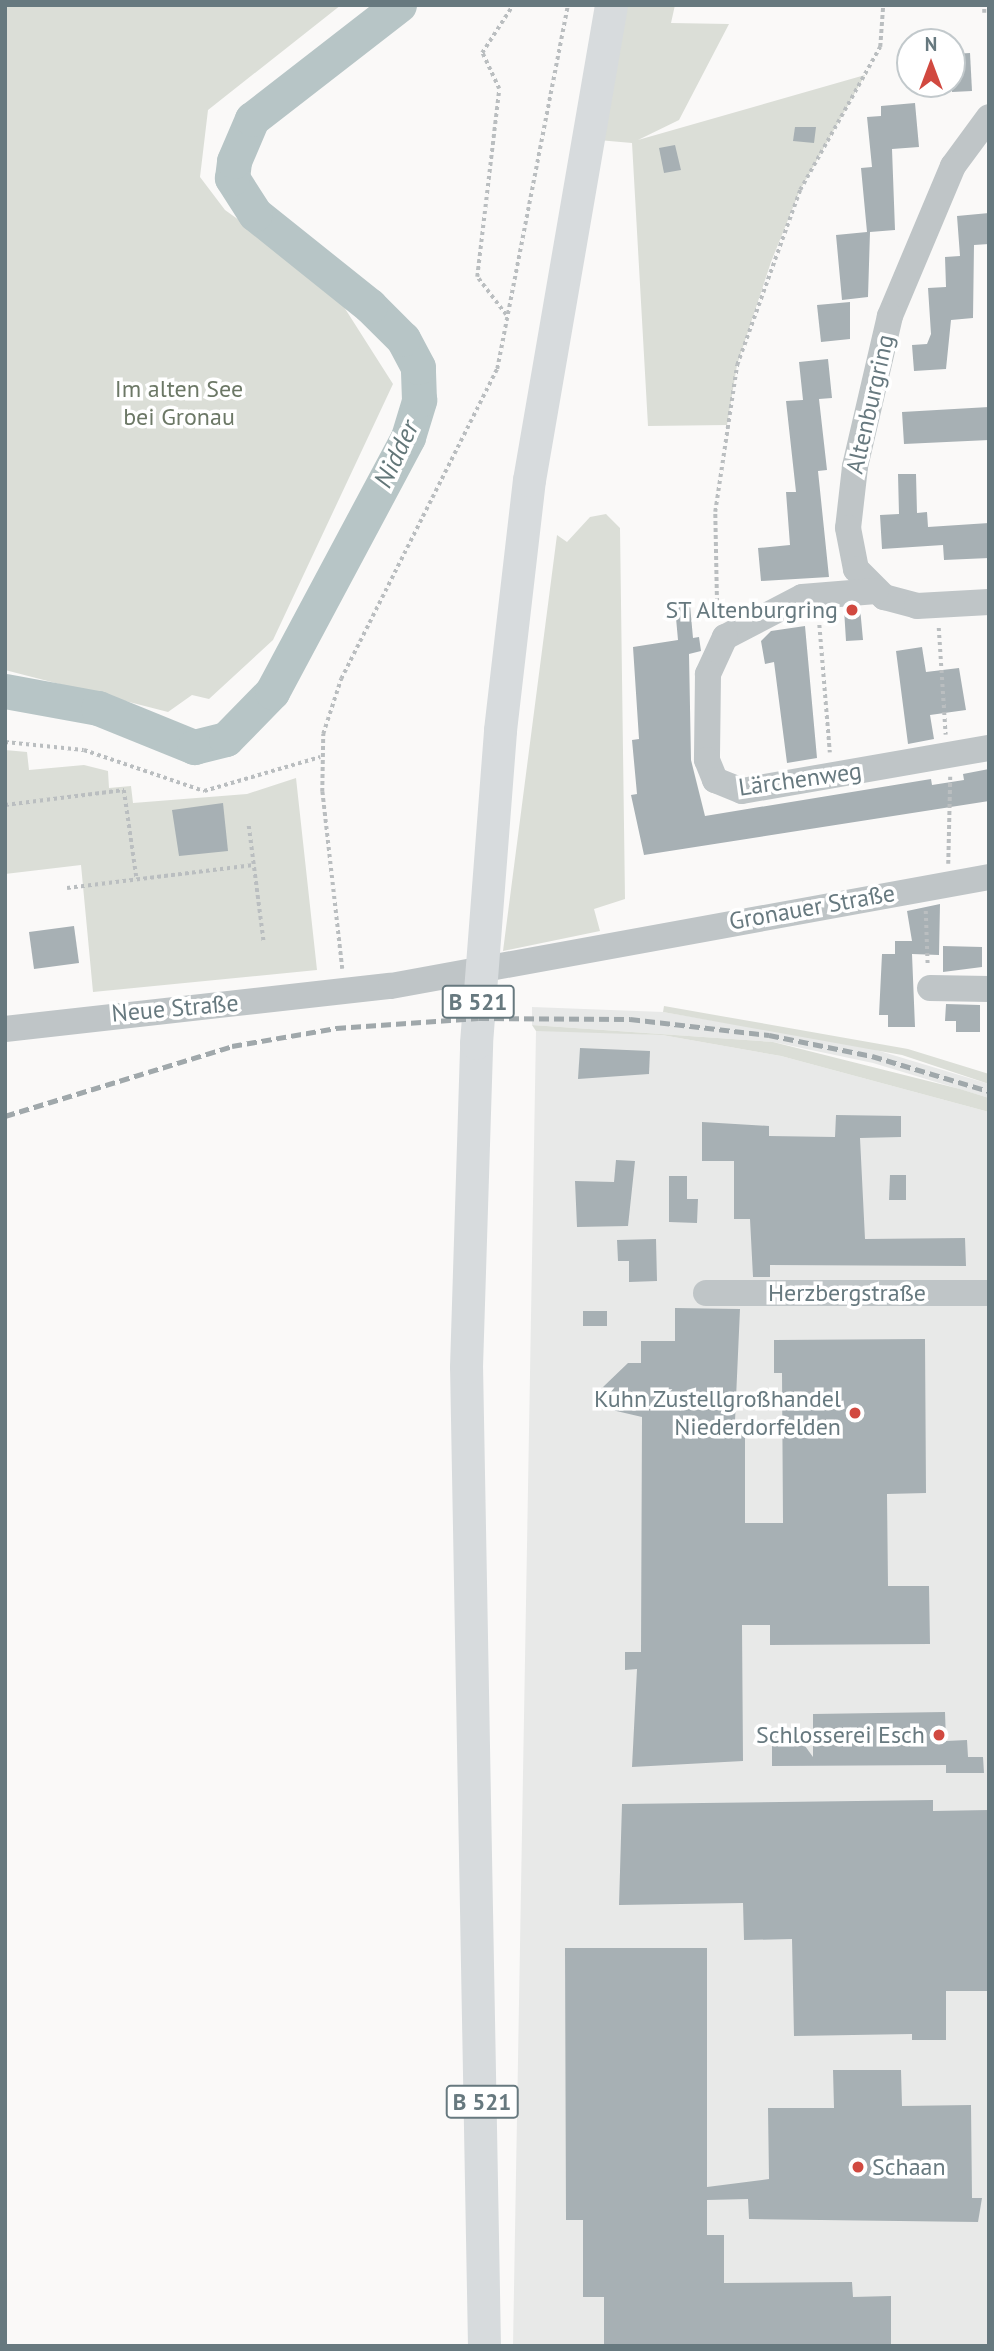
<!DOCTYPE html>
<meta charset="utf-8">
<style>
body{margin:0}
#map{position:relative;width:994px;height:2351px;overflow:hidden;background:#faf9f8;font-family:"PT Sans",sans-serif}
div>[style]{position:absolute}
.built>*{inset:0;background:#e8e9e8}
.green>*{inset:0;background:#dbded7}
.river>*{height:35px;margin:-17.5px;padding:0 17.5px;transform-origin:17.5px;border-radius:17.5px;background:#b7c5c6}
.building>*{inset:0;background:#a7b0b4}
.path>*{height:3.5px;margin-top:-1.75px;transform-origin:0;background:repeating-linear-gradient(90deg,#babec0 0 3.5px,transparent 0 7px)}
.minor>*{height:26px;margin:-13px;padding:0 13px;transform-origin:13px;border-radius:13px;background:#bfc5c7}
.major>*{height:33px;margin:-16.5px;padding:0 16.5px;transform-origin:16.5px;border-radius:16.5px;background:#d7dbdd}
.rail>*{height:5px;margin-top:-2.5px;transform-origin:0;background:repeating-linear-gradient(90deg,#a0a8ab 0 10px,transparent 0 15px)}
.dots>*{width:19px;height:19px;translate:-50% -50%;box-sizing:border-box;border:4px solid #fff;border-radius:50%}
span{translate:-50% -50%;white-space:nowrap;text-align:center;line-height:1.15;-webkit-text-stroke:7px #fff;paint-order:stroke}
.shield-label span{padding:2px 5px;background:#fff;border:2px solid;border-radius:5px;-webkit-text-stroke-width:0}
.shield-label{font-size:23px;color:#67797f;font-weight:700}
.park-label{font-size:24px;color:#6c7866}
.street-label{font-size:24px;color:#67797f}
.poi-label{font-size:24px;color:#67797f}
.right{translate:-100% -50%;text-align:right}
.left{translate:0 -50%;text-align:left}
.water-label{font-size:26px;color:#637779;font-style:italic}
.frame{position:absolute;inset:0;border:7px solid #67797f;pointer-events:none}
.north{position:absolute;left:896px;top:28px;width:70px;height:70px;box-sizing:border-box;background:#fff;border:2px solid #c2c9cc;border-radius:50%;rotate:0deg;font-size:19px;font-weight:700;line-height:28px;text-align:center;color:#67797f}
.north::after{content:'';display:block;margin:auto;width:24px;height:32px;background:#d14940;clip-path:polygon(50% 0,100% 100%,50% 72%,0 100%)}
</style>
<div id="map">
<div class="built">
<div style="clip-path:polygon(532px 1007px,663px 1012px,863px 1046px,989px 1084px,989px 1098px,873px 1063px,773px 1042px,532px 1025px)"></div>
<div style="clip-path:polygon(564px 1030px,662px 1035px,781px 1056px,989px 1112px,989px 2346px,513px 2346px,536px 1031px)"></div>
</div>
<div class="green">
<div style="clip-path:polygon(5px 5px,341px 5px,208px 110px,200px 177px,225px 210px,330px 285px,393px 384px,273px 640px,209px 699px,192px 695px,168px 712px,5px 670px)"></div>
<div style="clip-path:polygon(623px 5px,675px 5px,671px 23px,729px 24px,679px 120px,638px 140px,865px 75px,800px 190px,771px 262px,737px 365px,727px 425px,648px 426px,632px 143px,598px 140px)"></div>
<div style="clip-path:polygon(606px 514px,620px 528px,625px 899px,594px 909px,600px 931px,503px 951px,557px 535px,567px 542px,590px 517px)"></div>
<div style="clip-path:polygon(5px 750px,27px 752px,29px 770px,84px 765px,108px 771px,109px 788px,131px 786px,133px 803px,247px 794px,296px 778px,317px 970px,93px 992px,81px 865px,5px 874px)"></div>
<div style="clip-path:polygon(664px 1006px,908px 1049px,989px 1074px,989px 1084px,902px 1055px,663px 1012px)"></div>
<div style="clip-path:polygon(532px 1025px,773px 1042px,960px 1089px,989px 1098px,989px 1112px,781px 1056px,662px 1035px,536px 1031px)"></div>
</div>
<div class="river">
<div style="left:5px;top:691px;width:95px;rotate:10.4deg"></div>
<div style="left:98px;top:708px;width:104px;rotate:22.1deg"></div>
<div style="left:194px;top:747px;width:33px;rotate:-14deg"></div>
<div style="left:226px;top:739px;width:66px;rotate:-45.6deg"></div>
<div style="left:272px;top:692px;width:289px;rotate:-61.9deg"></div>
<div style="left:408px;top:437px;width:39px;rotate:-73deg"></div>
<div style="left:419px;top:400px;width:33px;rotate:-92deg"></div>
<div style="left:418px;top:367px;width:32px;rotate:-118deg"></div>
<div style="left:403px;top:339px;width:47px;rotate:-135deg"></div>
<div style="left:370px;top:306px;width:147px;rotate:-141.3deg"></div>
<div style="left:255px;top:214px;width:43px;rotate:-122.6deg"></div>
<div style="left:232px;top:178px;width:17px;rotate:-83deg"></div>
<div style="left:234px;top:161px;width:46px;rotate:-66.8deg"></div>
<div style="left:252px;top:119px;width:186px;rotate:-37.8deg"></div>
</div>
<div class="building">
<div style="clip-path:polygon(970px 53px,972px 91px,952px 92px,952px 54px)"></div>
<div style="clip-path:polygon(915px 103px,919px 147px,892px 149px,895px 230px,870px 232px,868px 297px,842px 300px,836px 235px,867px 232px,861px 168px,872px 167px,867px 117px,881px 116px,881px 106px)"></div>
<div style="clip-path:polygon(795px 127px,816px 127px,814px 143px,793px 141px)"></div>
<div style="clip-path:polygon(675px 145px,681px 170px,664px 173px,659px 148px)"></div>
<div style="clip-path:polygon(989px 213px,989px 244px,974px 245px,973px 318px,951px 320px,946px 369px,914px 371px,912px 345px,927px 344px,931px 334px,928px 288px,946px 287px,945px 257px,960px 256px,957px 216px)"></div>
<div style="clip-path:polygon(850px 302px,850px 339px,821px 342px,817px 305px)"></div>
<div style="clip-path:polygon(828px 359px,832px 398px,819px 399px,827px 470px,818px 471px,829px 577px,761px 581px,758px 548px,790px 545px,786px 492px,796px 492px,786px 401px,803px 400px,799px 362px)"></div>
<div style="clip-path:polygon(989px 407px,989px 440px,904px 444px,902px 412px)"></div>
<div style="clip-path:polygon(898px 474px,916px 474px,917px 513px,927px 512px,928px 527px,989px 523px,989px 558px,944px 560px,943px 545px,882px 549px,880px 515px,899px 514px)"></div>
<div style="clip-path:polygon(690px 605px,693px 638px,699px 637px,701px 651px,689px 654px,691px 760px,705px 816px,931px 779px,932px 785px,964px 780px,963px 774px,989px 769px,989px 801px,644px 855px,631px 795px,637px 794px,632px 740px,639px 739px,633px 647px,678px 640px,675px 607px)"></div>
<div style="clip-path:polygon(860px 608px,863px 640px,846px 641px,844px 609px)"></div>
<div style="clip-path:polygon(805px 626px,817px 758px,787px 763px,774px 662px,765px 664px,761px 641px,771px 631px)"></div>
<div style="clip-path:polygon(922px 647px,926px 672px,959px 668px,966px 710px,930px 715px,934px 739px,908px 744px,896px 651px)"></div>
<div style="clip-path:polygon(223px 803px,228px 851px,179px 856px,172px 810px)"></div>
<div style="clip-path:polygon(940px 904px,939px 955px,912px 954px,915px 1027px,888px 1027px,888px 1015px,879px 1015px,882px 954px,895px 954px,895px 941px,912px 941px,907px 911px)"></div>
<div style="clip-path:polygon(74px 926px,79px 963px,34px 969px,29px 932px)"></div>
<div style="clip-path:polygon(943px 946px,982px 947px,982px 967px,943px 972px)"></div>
<div style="clip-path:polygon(946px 1004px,980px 1005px,980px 1032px,956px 1032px,956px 1021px,945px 1021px)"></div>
<div style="clip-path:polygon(580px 1048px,650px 1051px,649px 1074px,578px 1079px)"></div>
<div style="clip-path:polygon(836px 1115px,901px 1116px,901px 1137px,860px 1138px,865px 1239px,965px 1238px,966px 1266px,770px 1265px,770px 1277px,753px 1277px,750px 1219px,734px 1219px,734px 1161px,702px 1161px,702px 1122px,769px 1126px,769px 1136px,835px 1137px)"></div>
<div style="clip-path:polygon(616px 1160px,635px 1161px,628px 1226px,577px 1227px,575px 1181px,614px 1182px)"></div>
<div style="clip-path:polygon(890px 1175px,906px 1175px,906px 1200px,889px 1200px)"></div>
<div style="clip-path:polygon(669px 1176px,687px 1176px,687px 1199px,698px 1199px,697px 1223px,669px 1222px)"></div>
<div style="clip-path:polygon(656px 1239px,657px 1281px,629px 1282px,629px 1261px,618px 1261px,617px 1240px)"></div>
<div style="clip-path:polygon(675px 1308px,740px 1309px,735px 1421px,745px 1421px,745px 1523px,783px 1523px,782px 1373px,774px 1373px,774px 1340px,925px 1339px,926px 1493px,887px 1494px,888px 1586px,929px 1586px,930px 1644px,770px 1645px,770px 1625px,742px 1625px,743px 1761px,632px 1767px,637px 1669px,625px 1670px,625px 1652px,641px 1652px,642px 1417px,612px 1410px,603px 1387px,628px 1363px,641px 1363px,641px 1341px,675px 1341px)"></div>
<div style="clip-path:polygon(583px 1311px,607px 1311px,607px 1326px,583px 1326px)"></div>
<div style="clip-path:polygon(945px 1712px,946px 1741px,967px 1740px,968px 1757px,983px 1757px,984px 1773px,946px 1773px,946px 1765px,772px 1766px,772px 1728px,792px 1728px,813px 1757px,813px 1714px)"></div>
<div style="clip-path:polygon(933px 1800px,933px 1811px,989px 1810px,989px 1991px,946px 1991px,946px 2040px,912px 2040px,912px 2034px,794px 2036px,792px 1939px,744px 1940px,743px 1903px,619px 1905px,622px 1804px)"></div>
<div style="clip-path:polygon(565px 1948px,707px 1948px,707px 2187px,769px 2179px,768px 2108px,834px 2108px,833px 2070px,901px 2070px,902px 2106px,971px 2105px,972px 2198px,982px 2198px,978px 2222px,749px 2219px,748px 2199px,707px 2200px,707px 2235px,724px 2235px,724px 2283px,852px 2282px,853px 2297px,891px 2296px,891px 2346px,604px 2346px,604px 2297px,583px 2297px,583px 2220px,566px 2220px)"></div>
</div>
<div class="path">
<div style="left:984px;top:13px;width:8px;rotate:-90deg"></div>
<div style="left:506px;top:315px;width:48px;rotate:-127.3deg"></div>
<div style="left:477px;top:277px;width:189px;rotate:-83.3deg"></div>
<div style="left:499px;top:89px;width:40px;rotate:-115deg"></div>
<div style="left:482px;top:53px;width:57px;rotate:-57.1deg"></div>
<div style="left:717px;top:616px;width:104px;rotate:-91.1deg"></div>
<div style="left:715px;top:512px;width:149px;rotate:-81.5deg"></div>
<div style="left:737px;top:365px;width:186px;rotate:-70.2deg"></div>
<div style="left:800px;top:190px;width:164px;rotate:-60.8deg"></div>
<div style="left:880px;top:47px;width:42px;rotate:-85.9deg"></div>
<div style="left:819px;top:618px;width:135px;rotate:85.3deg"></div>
<div style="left:939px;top:628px;width:107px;rotate:86.3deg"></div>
<div style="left:5px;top:742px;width:79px;rotate:5.8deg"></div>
<div style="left:84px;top:750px;width:127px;rotate:18.9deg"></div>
<div style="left:204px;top:791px;width:121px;rotate:-16.3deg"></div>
<div style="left:5px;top:805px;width:120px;rotate:-7.2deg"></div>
<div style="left:124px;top:790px;width:91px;rotate:81.8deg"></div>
<div style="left:249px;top:826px;width:118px;rotate:82.7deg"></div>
<div style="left:948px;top:864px;width:87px;rotate:-88.7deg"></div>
<div style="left:67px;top:888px;width:188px;rotate:-7deg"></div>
<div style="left:926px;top:911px;width:56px;rotate:88deg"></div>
<div style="left:342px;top:969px;width:178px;rotate:-96.4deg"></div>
<div style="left:322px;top:792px;width:58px;rotate:-89deg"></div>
<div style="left:323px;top:734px;width:58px;rotate:-71.9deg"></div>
<div style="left:341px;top:679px;width:347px;rotate:-63.3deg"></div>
<div style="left:497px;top:369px;width:371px;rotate:-79deg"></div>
</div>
<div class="minor">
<div style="left:989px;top:117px;width:61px;rotate:126.3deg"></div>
<div style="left:953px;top:166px;width:163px;rotate:112.8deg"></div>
<div style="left:890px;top:316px;width:155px;rotate:103.1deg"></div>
<div style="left:855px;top:467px;width:61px;rotate:96.5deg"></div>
<div style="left:848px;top:528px;width:42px;rotate:79deg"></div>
<div style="left:856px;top:569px;width:40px;rotate:45deg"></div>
<div style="left:884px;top:597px;width:34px;rotate:15deg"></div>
<div style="left:917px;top:606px;width:72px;rotate:-3.2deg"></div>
<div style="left:876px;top:591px;width:74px;rotate:175.4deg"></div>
<div style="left:802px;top:597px;width:87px;rotate:152.5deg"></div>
<div style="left:725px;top:637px;width:41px;rotate:114.7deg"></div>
<div style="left:708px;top:674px;width:86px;rotate:90.7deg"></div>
<div style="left:707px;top:760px;width:22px;rotate:68deg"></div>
<div style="left:715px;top:780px;width:29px;rotate:22deg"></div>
<div style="left:742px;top:791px;width:251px;rotate:-9.9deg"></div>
<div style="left:930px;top:988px;width:59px;rotate:1deg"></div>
<div style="left:5px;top:1029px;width:388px;rotate:-6.4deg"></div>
<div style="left:391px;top:986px;width:608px;rotate:-10.33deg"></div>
<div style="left:706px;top:1293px;width:283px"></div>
</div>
<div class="major">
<div style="left:484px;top:2346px;width:979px;rotate:-91.05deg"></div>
<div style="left:466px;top:1367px;width:324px;rotate:-88.2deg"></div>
<div style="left:476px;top:1043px;width:314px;rotate:-85.6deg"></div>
<div style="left:500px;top:730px;width:252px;rotate:-83.4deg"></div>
<div style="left:529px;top:480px;width:482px;rotate:-80.2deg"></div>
</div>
<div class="rail">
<div style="left:5px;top:1116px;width:238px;rotate:-17.1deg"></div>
<div style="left:232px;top:1046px;width:106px;rotate:-9.8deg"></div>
<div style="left:336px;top:1028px;width:143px;rotate:-4deg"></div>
<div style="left:479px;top:1018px;width:151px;rotate:0.4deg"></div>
<div style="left:630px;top:1019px;width:140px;rotate:6.6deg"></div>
<div style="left:769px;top:1035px;width:105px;rotate:11.5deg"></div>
<div style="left:872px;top:1056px;width:122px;rotate:16.7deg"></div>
</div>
<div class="dots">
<div style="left:852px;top:610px;background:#d14940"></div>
<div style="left:855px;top:1413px;background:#d14940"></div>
<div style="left:939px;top:1735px;background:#d14940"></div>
<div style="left:858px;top:2167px;background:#d14940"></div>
</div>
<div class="shield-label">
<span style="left:478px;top:1002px">B 521</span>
<span style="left:482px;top:2102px">B 521</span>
</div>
<div class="park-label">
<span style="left:179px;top:403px">Im alten See<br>bei Gronau</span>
</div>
<div class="street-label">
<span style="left:870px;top:404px;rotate:-77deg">Altenburgring</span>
<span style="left:800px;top:779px;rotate:-8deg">Lärchenweg</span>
<span style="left:812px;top:907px;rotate:-10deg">Gronauer Straße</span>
<span style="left:175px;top:1008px;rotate:-5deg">Neue Straße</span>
<span style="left:847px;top:1293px">Herzbergstraße</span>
</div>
<div class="poi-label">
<span class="right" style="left:838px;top:610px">ST Altenburgring</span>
<span class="right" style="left:841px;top:1413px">Kuhn Zustellgroßhandel<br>Niederdorfelden</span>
<span class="right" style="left:925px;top:1735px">Schlosserei Esch</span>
<span class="left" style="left:872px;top:2167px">Schaan</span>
</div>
<div class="water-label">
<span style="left:396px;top:454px;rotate:-65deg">Nidder</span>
</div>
<div class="frame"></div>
<div class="north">N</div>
</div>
